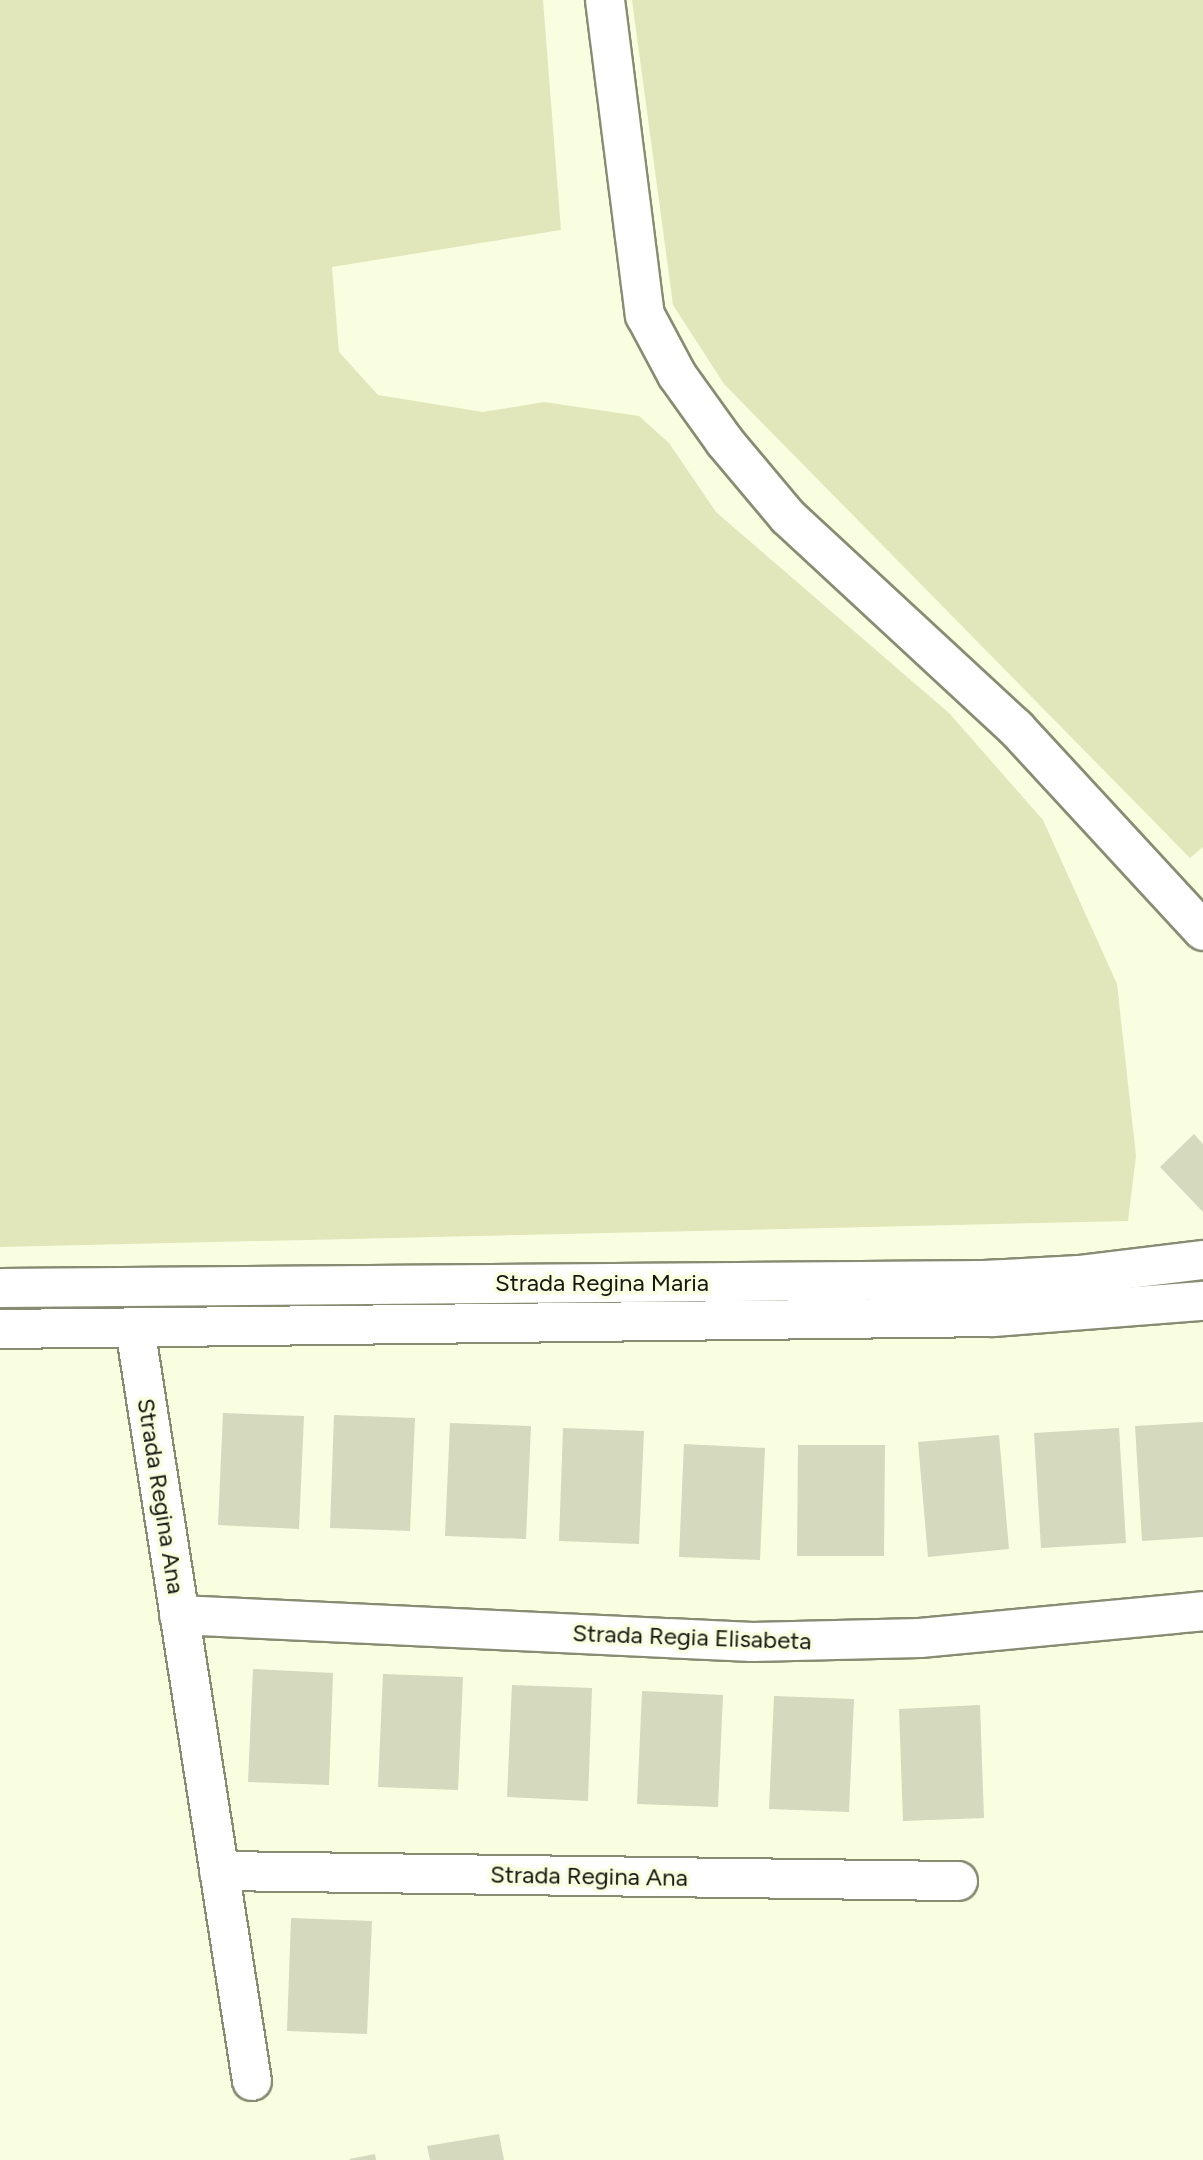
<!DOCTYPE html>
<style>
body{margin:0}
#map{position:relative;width:1203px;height:2160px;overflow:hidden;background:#f9fee1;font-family:Figtree,sans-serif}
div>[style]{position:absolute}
.green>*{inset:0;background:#e1e7ba}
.building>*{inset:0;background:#d5d9bd}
.roads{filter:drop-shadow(2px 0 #888c72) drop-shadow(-2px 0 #888c72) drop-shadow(0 2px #888c72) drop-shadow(0 -2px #888c72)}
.minor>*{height:38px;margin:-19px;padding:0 19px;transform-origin:19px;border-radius:19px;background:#fff}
span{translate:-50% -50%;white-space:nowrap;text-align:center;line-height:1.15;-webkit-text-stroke:7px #f9fee1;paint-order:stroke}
.street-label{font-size:24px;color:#16170e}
</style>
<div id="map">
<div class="green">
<div style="clip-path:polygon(0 0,543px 0,561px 230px,332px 267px,339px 352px,378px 395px,483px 412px,544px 402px,639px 416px,669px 443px,716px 512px,949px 713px,1043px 820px,1117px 984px,1136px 1156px,1128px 1221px,0 1247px)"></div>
<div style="clip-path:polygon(632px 0,1203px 0,1203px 847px,1190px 858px,724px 384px,673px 305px)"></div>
</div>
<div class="building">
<div style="clip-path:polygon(1194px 1134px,1203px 1144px,1203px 1212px,1160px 1167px)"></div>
<div style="clip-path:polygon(223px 1413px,304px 1416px,299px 1529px,218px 1525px)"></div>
<div style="clip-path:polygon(334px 1415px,415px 1418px,410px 1531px,330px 1528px)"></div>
<div style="clip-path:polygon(1203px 1422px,1203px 1537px,1142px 1541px,1135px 1426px)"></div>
<div style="clip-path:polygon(450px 1423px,531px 1426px,526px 1539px,445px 1536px)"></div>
<div style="clip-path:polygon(563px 1428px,644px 1431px,639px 1544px,559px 1541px)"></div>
<div style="clip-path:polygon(1119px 1428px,1126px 1543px,1041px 1548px,1034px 1433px)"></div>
<div style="clip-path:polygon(999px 1435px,1009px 1549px,928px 1557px,918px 1442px)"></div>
<div style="clip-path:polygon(684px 1444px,765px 1448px,760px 1560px,679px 1557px)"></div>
<div style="clip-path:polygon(798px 1445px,885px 1445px,884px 1556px,797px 1556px)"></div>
<div style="clip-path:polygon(253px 1669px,333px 1673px,329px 1785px,248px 1782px)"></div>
<div style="clip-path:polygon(383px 1674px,463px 1677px,458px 1790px,378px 1787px)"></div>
<div style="clip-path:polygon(512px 1685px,592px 1688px,588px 1801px,507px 1797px)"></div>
<div style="clip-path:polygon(642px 1691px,723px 1695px,718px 1807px,637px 1804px)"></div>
<div style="clip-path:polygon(774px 1696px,854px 1699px,849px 1812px,769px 1809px)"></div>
<div style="clip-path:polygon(980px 1705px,984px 1818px,903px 1821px,899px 1709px)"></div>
<div style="clip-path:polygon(291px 1918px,372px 1921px,367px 2034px,287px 2031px)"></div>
<div style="clip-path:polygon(499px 2134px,504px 2160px,430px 2160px,427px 2146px)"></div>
<div style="clip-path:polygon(375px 2154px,376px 2160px,350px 2160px,349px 2159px)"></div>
</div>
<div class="roads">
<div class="minor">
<div style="left:605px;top:0;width:318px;rotate:82.8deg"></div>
<div style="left:645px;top:315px;width:68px;rotate:61.9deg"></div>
<div style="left:677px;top:375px;width:82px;rotate:54.4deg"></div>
<div style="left:725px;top:442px;width:98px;rotate:50deg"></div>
<div style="left:788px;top:517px;width:311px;rotate:42.8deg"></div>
<div style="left:1016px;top:728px;width:276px;rotate:47.3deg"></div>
<div style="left:0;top:1288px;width:984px;rotate:-0.47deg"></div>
<div style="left:984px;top:1280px;width:95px;rotate:-3deg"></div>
<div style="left:1079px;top:1275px;width:125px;rotate:-6.9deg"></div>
<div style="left:135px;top:1328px;width:762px;rotate:81.17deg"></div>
<div style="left:0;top:1329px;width:993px;rotate:-0.69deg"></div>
<div style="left:993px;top:1317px;width:211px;rotate:-4.4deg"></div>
<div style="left:179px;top:1615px;width:574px;rotate:2.7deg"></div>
<div style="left:752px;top:1642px;width:168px;rotate:-1.4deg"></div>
<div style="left:920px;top:1638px;width:284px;rotate:-5.4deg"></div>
<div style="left:219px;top:1871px;width:739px;rotate:0.78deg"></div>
</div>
</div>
<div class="street-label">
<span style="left:602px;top:1283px">Strada Regina Maria</span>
<span style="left:161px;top:1496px;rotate:81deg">Strada Regina Ana</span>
<span style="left:692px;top:1637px;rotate:2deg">Strada Regia Elisabeta</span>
<span style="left:589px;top:1876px;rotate:1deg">Strada Regina Ana</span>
</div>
</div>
